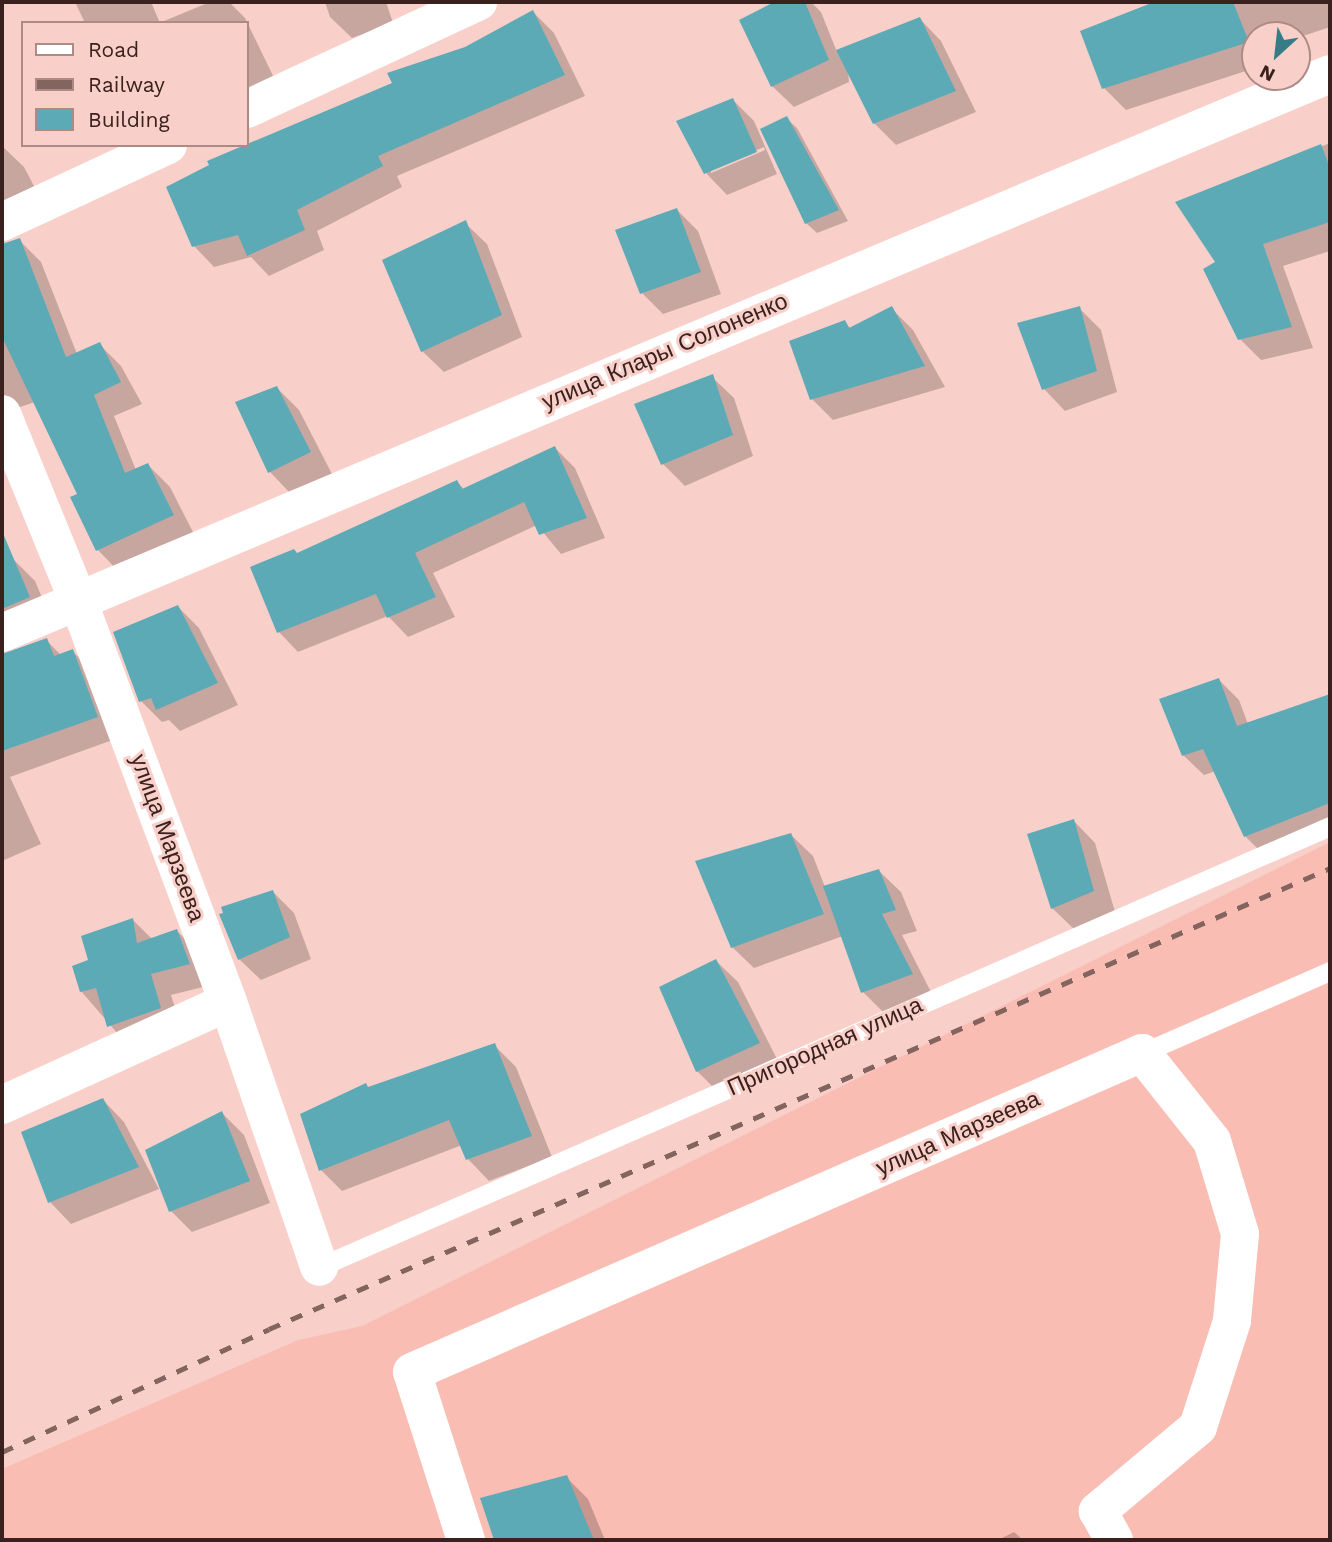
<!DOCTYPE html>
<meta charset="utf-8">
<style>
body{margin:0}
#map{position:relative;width:1332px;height:1542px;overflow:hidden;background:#f9d0c9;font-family:"Work Sans",sans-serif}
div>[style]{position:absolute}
.built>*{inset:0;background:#f9bdb3}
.shadow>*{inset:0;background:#0003}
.building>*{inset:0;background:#5daab7}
.service>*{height:19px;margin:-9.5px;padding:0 9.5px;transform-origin:9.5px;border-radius:9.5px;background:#fff}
.minor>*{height:38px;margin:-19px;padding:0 19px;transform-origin:19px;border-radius:19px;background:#fff}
.rail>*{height:5px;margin-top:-2.5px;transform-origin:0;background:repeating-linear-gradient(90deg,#83645f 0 12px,transparent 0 24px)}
span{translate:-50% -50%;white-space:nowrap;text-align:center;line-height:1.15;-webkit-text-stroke:6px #f9d0c9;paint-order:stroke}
.street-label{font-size:23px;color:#3a211e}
.frame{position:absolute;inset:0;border:4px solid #3a211e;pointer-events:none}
.legend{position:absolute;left:21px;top:21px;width:228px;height:126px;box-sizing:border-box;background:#f9d0c9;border:2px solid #ad8a85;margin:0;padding:9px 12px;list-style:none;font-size:21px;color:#3a211e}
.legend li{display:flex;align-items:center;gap:14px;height:35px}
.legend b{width:35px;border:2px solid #ad8a85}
.north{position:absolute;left:1241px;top:21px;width:70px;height:70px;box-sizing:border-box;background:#f9d0c9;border:2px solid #ad8a85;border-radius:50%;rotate:207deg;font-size:19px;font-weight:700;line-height:28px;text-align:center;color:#3a211e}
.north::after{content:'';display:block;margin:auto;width:24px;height:32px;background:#367c87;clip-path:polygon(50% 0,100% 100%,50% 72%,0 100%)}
</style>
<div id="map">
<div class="built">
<div style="clip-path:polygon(1330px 842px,1330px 1540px,2px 1540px,2px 1469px,298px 1340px,362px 1326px)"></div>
</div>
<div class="shadow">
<div style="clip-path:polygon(75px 2px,151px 2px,160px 23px,85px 23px)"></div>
<div style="clip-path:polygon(210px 2px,229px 2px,245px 18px,276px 82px,247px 95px,247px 23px,164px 21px)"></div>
<div style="clip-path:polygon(325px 2px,386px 2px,393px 23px,352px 38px,330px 17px)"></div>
<div style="clip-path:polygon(778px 2px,811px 2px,821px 12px,837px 52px,920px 19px,941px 41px,976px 112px,896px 145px,874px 123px,848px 71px,849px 82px,794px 107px,772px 86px,742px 20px)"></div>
<div style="clip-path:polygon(1159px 2px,1330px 2px,1330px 27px,1297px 38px,1255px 35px,1255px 68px,1126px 110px,1104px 88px,1082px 32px)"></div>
<div style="clip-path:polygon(533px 12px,554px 33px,585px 96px,397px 176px,402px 187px,317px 231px,324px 250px,269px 276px,251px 257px,214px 267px,194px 246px,466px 48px)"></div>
<div style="clip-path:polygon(evenodd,733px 100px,754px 121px,777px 174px,727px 195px,706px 173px,733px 100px,764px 147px,765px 150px,711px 173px,711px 169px,764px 147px)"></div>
<div style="clip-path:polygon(786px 118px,797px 128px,848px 221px,817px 233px,806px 223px)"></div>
<div style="clip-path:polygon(1330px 143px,1330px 251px,1283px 266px,1313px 348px,1261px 360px,1240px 339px,1217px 262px,1178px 203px)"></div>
<div style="clip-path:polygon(2px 146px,24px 167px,46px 209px,6px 230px,4px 244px,19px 240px,41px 262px,77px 354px,99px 344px,121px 366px,142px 404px,114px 416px,136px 470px,148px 465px,170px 487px,195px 536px,119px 572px,98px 550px,79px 495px,35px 402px,2px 413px)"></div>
<div style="clip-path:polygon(677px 210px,698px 231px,721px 294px,663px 314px,642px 293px)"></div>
<div style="clip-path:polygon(465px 223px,487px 244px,522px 337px,444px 372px,422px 351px)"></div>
<div style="clip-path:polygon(891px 308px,913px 330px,945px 387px,833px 420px,812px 399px,845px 322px,851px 329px)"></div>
<div style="clip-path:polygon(1079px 308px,1101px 330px,1117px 392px,1065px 411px,1044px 389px)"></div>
<div style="clip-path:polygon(712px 377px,734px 398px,753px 456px,685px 486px,663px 464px,637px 405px)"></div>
<div style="clip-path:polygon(277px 388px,299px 410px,332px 474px,291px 494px,270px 472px,237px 403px)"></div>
<div style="clip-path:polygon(555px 448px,575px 468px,605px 538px,561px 554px,537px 525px,433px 573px,455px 617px,408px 637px,388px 616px,298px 652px,279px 632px,252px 568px,298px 555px,457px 482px,465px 490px)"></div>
<div style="clip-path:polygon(13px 559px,35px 581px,51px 619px,6px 641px,4px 655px,46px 640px,61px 655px,72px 651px,94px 672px,118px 738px,10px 777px,41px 844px,2px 861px,2px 564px)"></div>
<div style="clip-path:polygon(178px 607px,199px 628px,238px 705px,180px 731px,169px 720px,162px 722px,141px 701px)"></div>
<div style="clip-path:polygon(1219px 680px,1239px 700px,1248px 724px,1330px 696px,1330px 831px,1266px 857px,1245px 836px,1216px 771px,1204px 775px,1183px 755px)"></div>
<div style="clip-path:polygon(1074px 821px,1095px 843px,1115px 912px,1074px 929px,1052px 908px)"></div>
<div style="clip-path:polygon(791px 835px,813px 856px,825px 887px,879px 871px,901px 892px,917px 931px,902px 935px,933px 996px,885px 1014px,863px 992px,843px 936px,754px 968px,732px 947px)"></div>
<div style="clip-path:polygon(273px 892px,294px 913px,311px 959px,261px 980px,239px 959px)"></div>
<div style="clip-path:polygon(133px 920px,152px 939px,177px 931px,198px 952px,211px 985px,171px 995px,182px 1030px,130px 1048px,81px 991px,90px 961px)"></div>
<div style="clip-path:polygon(716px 961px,738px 982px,780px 1065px,719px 1093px,697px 1071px,662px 988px)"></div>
<div style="clip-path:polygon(494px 1045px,516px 1067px,552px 1157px,489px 1181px,468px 1159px,462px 1145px,342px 1191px,321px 1170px,370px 1089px)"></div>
<div style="clip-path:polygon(103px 1100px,124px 1122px,159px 1189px,71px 1224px,50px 1202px,24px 1133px)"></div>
<div style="clip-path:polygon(222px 1113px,244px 1135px,270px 1203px,192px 1232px,171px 1211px)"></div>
<div style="clip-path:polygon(566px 1477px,588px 1499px,605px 1540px,496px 1540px,483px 1499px)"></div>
<div style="clip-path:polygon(1014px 1532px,1023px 1540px,998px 1540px)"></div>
</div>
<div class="building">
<div style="clip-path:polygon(774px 2px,805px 2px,829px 60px,771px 87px,739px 20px)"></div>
<div style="clip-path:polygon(1154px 2px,1233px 2px,1249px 42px,1102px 89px,1080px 31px)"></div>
<div style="clip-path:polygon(533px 10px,565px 75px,378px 156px,383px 166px,297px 210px,305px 230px,247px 256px,238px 235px,192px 247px,166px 187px,209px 165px,207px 161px,392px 83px,387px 73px,465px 47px)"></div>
<div style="clip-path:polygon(920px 17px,956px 91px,873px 124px,836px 50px)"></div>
<div style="clip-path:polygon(733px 98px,757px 152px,704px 174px,676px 121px)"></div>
<div style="clip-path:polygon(787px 116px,839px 210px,805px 224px,760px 129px)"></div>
<div style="clip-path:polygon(1321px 144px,1330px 168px,1330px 222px,1263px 244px,1292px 327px,1238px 340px,1203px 269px,1215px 262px,1175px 202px)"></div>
<div style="clip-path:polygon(677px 208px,701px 272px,640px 294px,615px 230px)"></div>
<div style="clip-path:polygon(466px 220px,502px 315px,421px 352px,382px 260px)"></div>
<div style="clip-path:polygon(20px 238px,66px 357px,100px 342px,121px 382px,94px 395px,125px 473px,148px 463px,174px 515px,96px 551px,70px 497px,77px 494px,2px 337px,2px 244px)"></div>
<div style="clip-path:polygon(892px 306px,925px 366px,810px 400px,789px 341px,845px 320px,849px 328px)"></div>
<div style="clip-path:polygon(1080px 306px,1097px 371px,1042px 390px,1017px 323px)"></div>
<div style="clip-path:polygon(713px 374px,733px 435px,661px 465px,634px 404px)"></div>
<div style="clip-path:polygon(277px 386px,311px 452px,268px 473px,235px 402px)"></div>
<div style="clip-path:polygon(555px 446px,587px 518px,539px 535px,524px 502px,415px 553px,436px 597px,387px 618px,376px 594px,277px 633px,250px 567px,294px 549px,297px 553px,457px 480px,462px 489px)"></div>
<div style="clip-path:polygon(2px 531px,30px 597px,2px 609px)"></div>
<div style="clip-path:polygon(178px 605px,218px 683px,156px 710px,151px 698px,139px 702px,113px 632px)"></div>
<div style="clip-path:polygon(47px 638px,54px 656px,73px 649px,98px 717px,2px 751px,2px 654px)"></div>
<div style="clip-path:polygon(1219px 678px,1237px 726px,1330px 694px,1330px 803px,1244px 837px,1203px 749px,1182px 756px,1159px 699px)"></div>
<div style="clip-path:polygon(1074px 819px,1094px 891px,1051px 909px,1027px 834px)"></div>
<div style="clip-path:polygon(791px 833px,824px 914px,731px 948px,695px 861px)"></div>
<div style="clip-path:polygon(879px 869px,896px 910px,882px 914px,913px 974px,861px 993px,823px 886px)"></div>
<div style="clip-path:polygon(273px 890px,290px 937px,238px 960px,219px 914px,223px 913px,221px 907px)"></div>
<div style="clip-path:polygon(133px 918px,137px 943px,177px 929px,190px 964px,151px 974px,161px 1008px,107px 1027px,96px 988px,80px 992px,72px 966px,88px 960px,81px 936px)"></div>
<div style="clip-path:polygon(716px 959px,760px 1043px,696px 1072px,659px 987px)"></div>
<div style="clip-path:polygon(495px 1043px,532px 1136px,466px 1160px,449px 1120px,319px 1171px,300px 1114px,366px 1083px,368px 1087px)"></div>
<div style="clip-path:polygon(103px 1098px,139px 1167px,48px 1203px,21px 1132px)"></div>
<div style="clip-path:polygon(222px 1111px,250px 1181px,169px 1212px,145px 1150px)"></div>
<div style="clip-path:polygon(567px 1475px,594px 1540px,494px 1540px,480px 1498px)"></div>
</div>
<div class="service">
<div style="left:1142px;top:1053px;width:205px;rotate:-23.6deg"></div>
<div style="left:319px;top:1267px;width:1103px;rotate:-23.57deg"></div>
</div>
<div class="minor">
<div style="left:247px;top:109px;width:255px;rotate:-24.9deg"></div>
<div style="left:2px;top:222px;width:183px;rotate:-24.9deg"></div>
<div style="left:2px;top:414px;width:199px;rotate:67.8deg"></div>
<div style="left:77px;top:598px;width:431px;rotate:69.5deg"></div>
<div style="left:228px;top:1002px;width:280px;rotate:71deg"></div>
<div style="left:2px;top:633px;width:1441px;rotate:-22.83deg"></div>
<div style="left:2px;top:1105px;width:248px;rotate:-24.5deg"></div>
<div style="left:466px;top:1540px;width:176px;rotate:-107.8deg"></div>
<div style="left:412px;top:1372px;width:797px;rotate:-23.6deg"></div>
<div style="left:1142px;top:1053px;width:112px;rotate:51.5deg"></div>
<div style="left:1212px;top:1141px;width:97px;rotate:73.2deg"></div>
<div style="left:1240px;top:1234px;width:87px;rotate:95.3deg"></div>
<div style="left:1232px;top:1321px;width:111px;rotate:107.8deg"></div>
<div style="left:1198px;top:1427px;width:131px;rotate:140deg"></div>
<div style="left:1098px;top:1511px;width:33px;rotate:61deg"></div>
</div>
<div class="rail">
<div style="left:2px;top:1452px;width:294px;rotate:-24.7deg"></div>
<div style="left:269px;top:1329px;width:1157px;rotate:-23.48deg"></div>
</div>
<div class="street-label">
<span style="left:665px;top:352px;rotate:-23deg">улица Клары Солоненко</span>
<span style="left:167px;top:838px;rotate:70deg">улица Марзеева</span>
<span style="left:825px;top:1047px;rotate:-24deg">Пригородная улица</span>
<span style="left:958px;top:1134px;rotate:-24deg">улица Марзеева</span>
</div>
<div class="frame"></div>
<ul class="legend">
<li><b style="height:9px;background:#fff"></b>Road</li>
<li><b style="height:9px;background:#83645f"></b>Railway</li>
<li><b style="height:19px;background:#5daab7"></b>Building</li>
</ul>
<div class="north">N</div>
</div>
